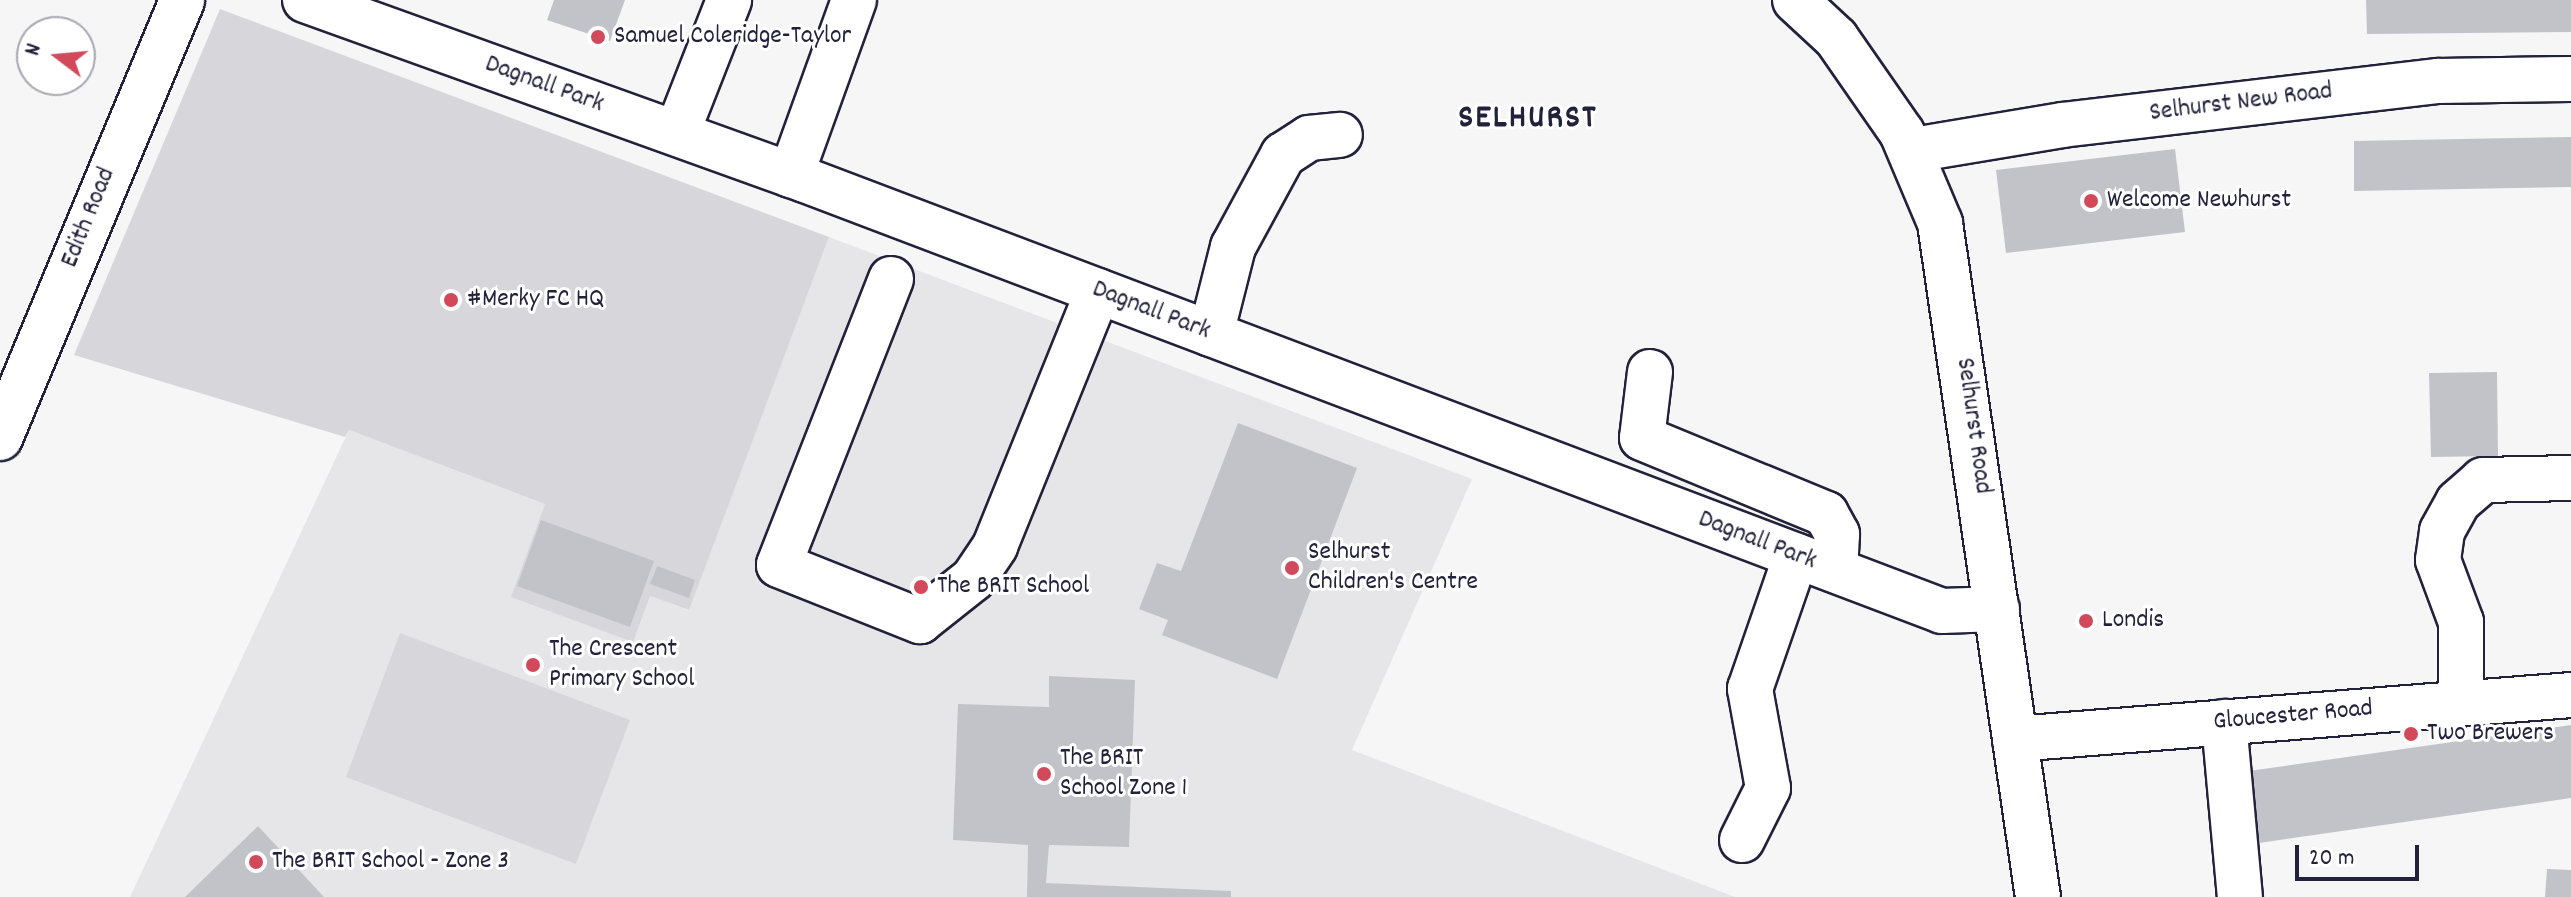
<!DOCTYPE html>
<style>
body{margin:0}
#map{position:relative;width:2571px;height:897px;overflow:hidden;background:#f6f6f7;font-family:Dekko,sans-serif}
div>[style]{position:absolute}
.built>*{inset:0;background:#e6e6e9}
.green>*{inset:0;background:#d7d7db}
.building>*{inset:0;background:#c2c2c9}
.roads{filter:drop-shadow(2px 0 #22223b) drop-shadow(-2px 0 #22223b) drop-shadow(0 2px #22223b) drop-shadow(0 -2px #22223b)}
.minor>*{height:44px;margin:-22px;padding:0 22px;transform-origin:22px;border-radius:22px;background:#fff}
.major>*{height:44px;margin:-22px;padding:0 22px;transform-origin:22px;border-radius:22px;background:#fff}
.dots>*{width:22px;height:22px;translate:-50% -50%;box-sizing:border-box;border:4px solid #fff;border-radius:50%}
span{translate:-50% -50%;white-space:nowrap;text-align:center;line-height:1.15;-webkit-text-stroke:6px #fff;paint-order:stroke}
.poi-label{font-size:26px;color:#22223b}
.left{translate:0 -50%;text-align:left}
.street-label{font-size:26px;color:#22223b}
.district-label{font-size:34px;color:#22223b;font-weight:700;letter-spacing:2px}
.north{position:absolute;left:16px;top:16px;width:80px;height:80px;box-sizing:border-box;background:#fff;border:2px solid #a7a7b1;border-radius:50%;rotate:286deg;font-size:22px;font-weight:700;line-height:32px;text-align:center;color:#22223b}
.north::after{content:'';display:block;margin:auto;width:28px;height:36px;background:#d1495b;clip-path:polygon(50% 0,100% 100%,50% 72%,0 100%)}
.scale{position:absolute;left:2295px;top:845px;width:124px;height:36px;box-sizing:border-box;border:4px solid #22223b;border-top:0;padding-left:10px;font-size:24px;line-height:28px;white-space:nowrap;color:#22223b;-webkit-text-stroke:6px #fff;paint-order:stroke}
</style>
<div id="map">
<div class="built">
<div style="clip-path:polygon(829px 237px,1472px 479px,1352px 750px,1735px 897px,130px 897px,349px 430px,545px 504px,650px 596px,688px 610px)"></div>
</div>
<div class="green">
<div style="clip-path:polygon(220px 9px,829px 237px,689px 610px,650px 596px,633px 642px,511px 597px,545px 504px,349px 430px,345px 437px,74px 355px)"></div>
<div style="clip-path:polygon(400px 633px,630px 720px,576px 864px,346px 777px)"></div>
</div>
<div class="building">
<div style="clip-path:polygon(554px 0,625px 0,610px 41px,547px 20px)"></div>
<div style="clip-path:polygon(2366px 0,2571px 0,2571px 32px,2367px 34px)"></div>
<div style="clip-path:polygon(2571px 137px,2571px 187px,2354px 191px,2354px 141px)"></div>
<div style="clip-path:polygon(2175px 149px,2185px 232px,2006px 253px,1996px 170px)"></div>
<div style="clip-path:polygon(2497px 372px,2498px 456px,2431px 457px,2429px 373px)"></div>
<div style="clip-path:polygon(1238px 423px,1357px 468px,1277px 679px,1162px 635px,1168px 620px,1139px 609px,1157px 563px,1181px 571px)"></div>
<div style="clip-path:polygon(541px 520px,654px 561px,630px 627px,517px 586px)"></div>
<div style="clip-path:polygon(657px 566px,695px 580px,689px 598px,650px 584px)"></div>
<div style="clip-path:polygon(1049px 676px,1135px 680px,1129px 847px,1049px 845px,1046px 883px,1231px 891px,1231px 897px,1027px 897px,1028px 845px,953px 840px,958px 704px,1049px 707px)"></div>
<div style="clip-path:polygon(2571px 725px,2571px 798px,2259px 843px,2249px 771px)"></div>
<div style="clip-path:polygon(258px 826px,324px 897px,185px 897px)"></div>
<div style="clip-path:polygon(2547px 869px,2571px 870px,2571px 897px,2545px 897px)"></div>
</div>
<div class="roads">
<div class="minor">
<div style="left:305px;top:0;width:531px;rotate:19.8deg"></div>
<div style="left:805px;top:180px;width:1216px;rotate:20.76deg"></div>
<div style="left:1942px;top:611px;width:55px;rotate:-2.1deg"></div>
<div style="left:677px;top:133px;width:143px;rotate:-68.6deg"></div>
<div style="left:1913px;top:150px;width:151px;rotate:-9.5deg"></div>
<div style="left:2062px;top:125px;width:379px;rotate:-6.7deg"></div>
<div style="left:2438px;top:81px;width:133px;rotate:-0.9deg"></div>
<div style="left:791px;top:175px;width:186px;rotate:-70.2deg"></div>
<div style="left:891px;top:279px;width:307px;rotate:111.4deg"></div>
<div style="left:779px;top:565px;width:152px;rotate:21.7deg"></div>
<div style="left:920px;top:621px;width:68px;rotate:-38.4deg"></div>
<div style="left:973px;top:579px;width:40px;rotate:-56deg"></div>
<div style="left:995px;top:546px;width:275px;rotate:-68deg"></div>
<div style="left:1211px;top:334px;width:90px;rotate:-75.8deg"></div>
<div style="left:1233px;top:247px;width:105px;rotate:-61.5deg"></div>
<div style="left:1283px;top:155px;width:31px;rotate:-33deg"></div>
<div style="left:1309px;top:138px;width:31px;rotate:-6deg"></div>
<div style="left:1650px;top:372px;width:66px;rotate:96.9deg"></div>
<div style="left:1642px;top:438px;width:199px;rotate:22.4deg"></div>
<div style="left:1826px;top:514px;width:23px;rotate:61deg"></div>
<div style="left:1837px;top:534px;width:36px;rotate:93deg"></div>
<div style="left:0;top:438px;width:474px;rotate:-67.4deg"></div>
<div style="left:2461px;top:702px;width:80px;rotate:-90deg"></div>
<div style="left:2461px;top:622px;width:66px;rotate:-110.4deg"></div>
<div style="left:2438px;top:560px;width:29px;rotate:-82deg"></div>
<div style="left:2442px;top:531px;width:33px;rotate:-61deg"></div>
<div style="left:2458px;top:502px;width:33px;rotate:-41deg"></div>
<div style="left:2483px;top:480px;width:88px;rotate:-1.3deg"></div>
<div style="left:2224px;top:722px;width:176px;rotate:84.8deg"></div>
<div style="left:2015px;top:739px;width:558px;rotate:-4.52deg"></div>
<div style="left:1742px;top:840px;width:58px;rotate:-63.4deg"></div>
<div style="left:1768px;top:788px;width:101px;rotate:-100.3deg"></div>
<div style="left:1750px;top:689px;width:141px;rotate:-70.9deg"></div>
</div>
<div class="major">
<div style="left:1795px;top:0;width:56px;rotate:42.8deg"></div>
<div style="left:1836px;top:38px;width:116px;rotate:55.2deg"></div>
<div style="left:1902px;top:133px;width:98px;rotate:67.1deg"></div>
<div style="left:1940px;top:223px;width:681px;rotate:81.73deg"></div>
</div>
</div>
<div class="dots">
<div style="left:598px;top:37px;background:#d1495b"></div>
<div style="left:2091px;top:201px;background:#d1495b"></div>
<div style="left:451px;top:300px;background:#d1495b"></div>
<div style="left:1292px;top:568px;background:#d1495b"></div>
<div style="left:921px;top:587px;background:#d1495b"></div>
<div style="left:2086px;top:621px;background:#d1495b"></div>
<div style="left:533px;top:665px;background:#d1495b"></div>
<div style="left:2411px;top:734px;background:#d1495b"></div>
<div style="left:1044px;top:774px;background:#d1495b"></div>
<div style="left:256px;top:862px;background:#d1495b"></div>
</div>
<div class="poi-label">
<span class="left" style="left:614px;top:37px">Samuel Coleridge-Taylor</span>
<span class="left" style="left:2107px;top:201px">Welcome Newhurst</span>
<span class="left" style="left:467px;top:300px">#Merky FC HQ</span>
<span class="left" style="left:1308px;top:568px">Selhurst<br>Children's Centre</span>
<span class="left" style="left:937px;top:587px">The BRIT School</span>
<span class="left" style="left:2102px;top:621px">Londis</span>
<span class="left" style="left:549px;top:665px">The Crescent<br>Primary School</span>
<span class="left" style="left:2427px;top:734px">Two Brewers</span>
<span class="left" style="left:1060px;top:774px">The BRIT<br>School Zone 1</span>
<span class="left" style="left:272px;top:862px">The BRIT School - Zone 3</span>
</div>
<div class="street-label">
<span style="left:544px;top:85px;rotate:20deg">Dagnall Park</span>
<span style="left:2241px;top:103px;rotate:-7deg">Selhurst New Road</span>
<span style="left:89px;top:218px;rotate:-68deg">Edith Road</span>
<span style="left:1151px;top:311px;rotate:21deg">Dagnall Park</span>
<span style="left:1973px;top:426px;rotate:82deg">Selhurst Road</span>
<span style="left:1757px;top:541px;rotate:21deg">Dagnall Park</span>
<span style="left:2293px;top:716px;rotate:-5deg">Gloucester Road</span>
</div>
<div class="district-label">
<span style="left:1528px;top:120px">SELHURST</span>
</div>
<div class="north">N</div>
<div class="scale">20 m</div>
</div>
